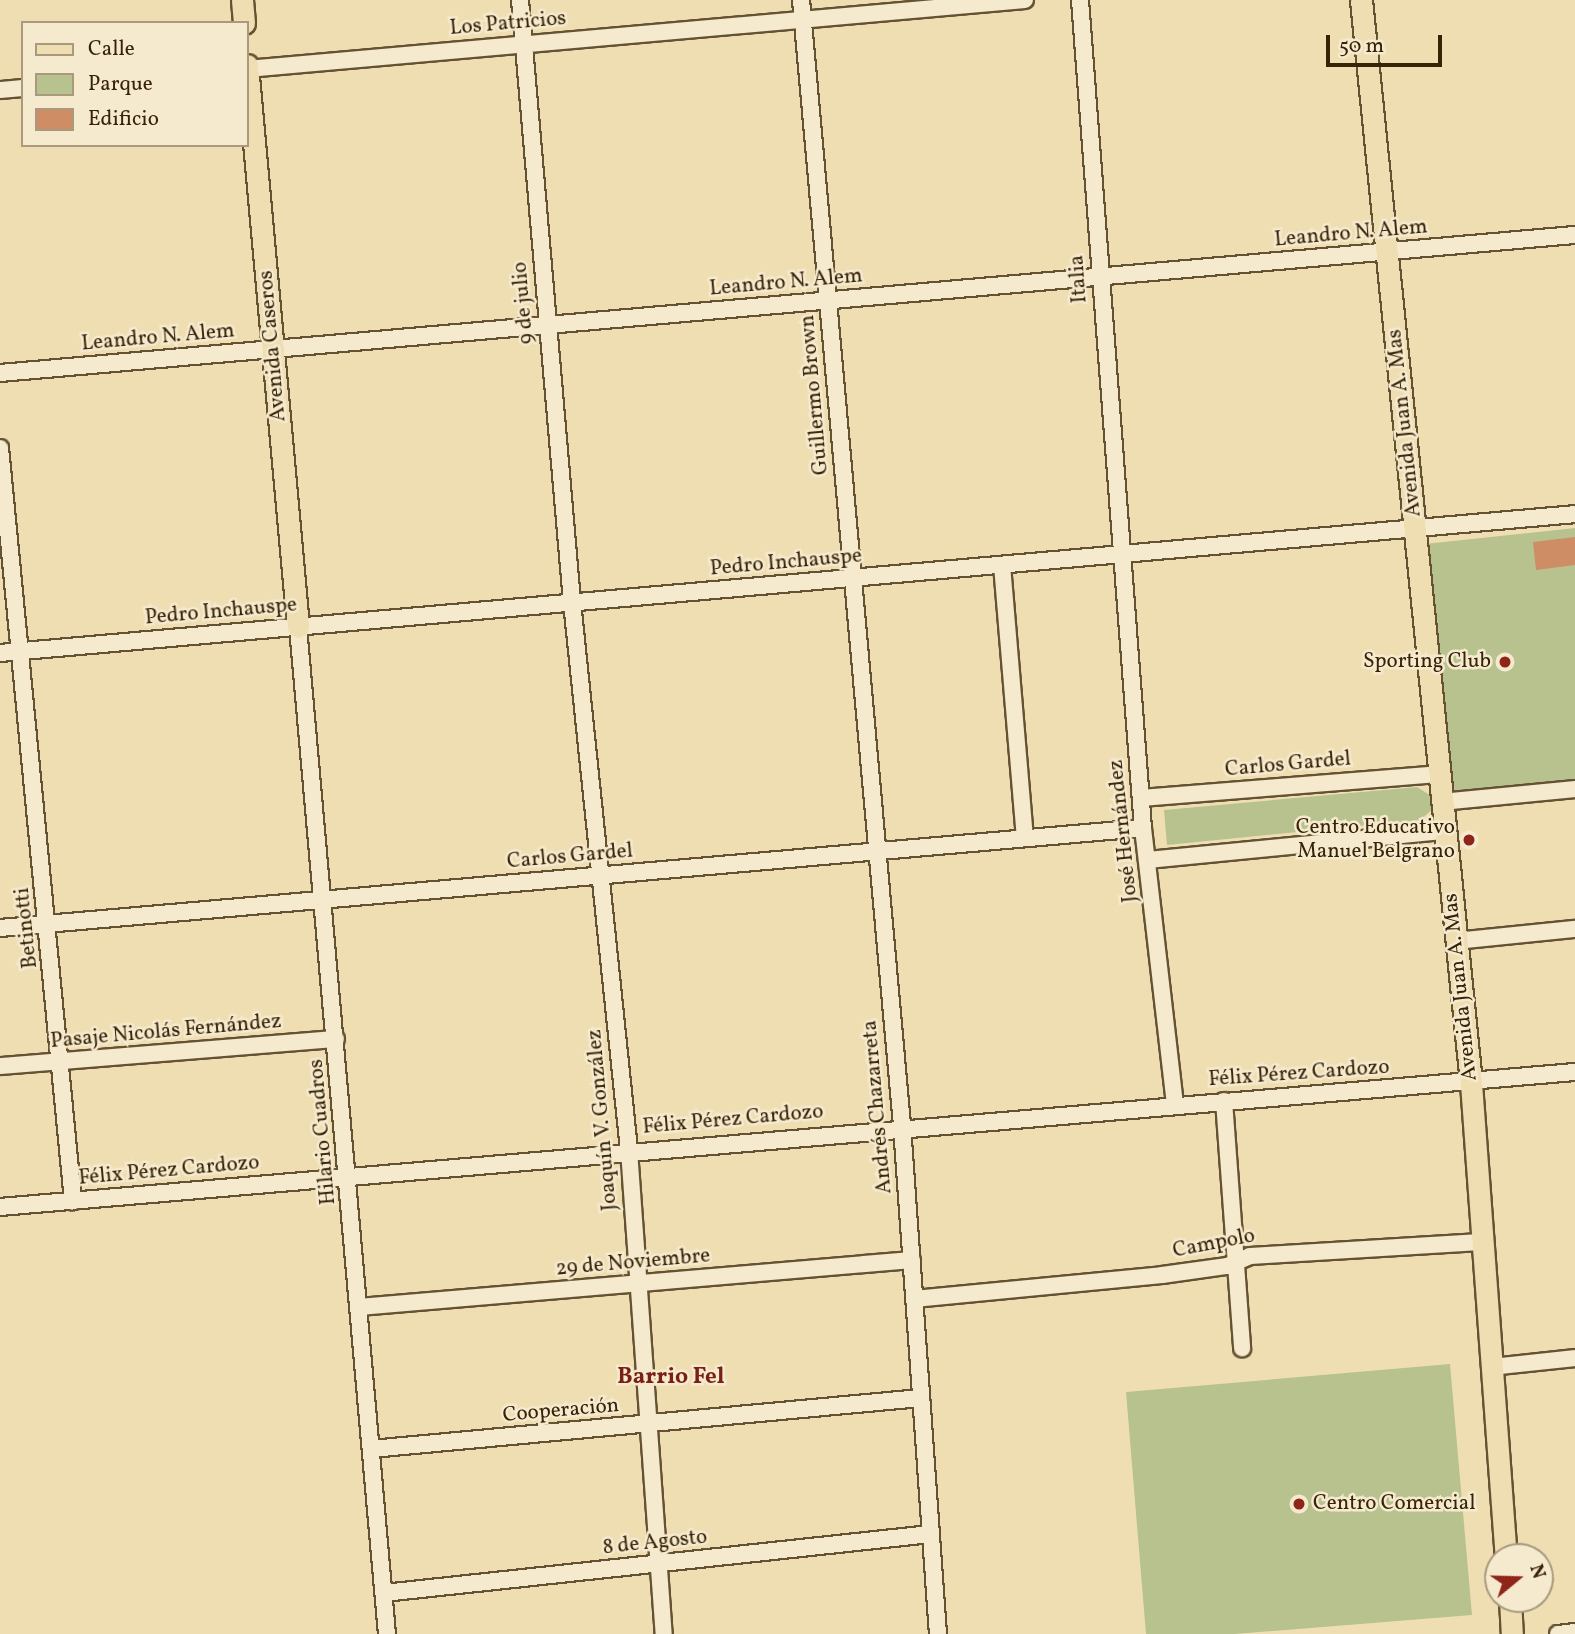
<!DOCTYPE html>
<meta charset="utf-8">
<style>
body{margin:0}
#map{position:relative;width:1575px;height:1634px;overflow:hidden;background:#f0deb3;font-family:Vollkorn,serif}
div>[style]{position:absolute}
.green>*{inset:0;background:#b7c28f}
.building>*{inset:0;background:#cf8d65}
.roads{filter:drop-shadow(2px 0 #655232) drop-shadow(-2px 0 #655232) drop-shadow(0 2px #655232) drop-shadow(0 -2px #655232)}
.minor>*{height:16px;margin:-8px;padding:0 8px;transform-origin:8px;border-radius:8px;background:#f5eace}
.major>*{height:21px;margin:-10.5px;padding:0 10.5px;transform-origin:10.5px;border-radius:10.5px;background:#f0deb3}
.dots>*{width:19px;height:19px;translate:-50% -50%;box-sizing:border-box;border:4px solid #f5eace;border-radius:50%}
span{translate:-50% -50%;white-space:nowrap;text-align:center;line-height:1.15;-webkit-text-stroke:5px #f5eace;paint-order:stroke}
.street-label{font-size:21px;color:#372307}
.poi-label{font-size:21px;color:#372307}
.right{translate:-100% -50%;text-align:right}
.left{translate:0 -50%;text-align:left}
.neighbourhood-label{font-size:23px;color:#7a1f14;font-weight:700}
.legend{position:absolute;left:21px;top:21px;width:228px;height:126px;box-sizing:border-box;background:#f5eace;border:2px solid #a99a7e;margin:0;padding:9px 12px;list-style:none;font-size:21px;color:#372307}
.legend li{display:flex;align-items:center;gap:14px;height:35px}
.legend b{width:35px;border:2px solid #a99a7e}
.north{position:absolute;left:1484px;top:1543px;width:70px;height:70px;box-sizing:border-box;background:#f5eace;border:2px solid #a99a7e;border-radius:50%;rotate:71deg;font-size:19px;font-weight:700;line-height:28px;text-align:center;color:#372307}
.north::after{content:'';display:block;margin:auto;width:24px;height:32px;background:#8f2418;clip-path:polygon(50% 0,100% 100%,50% 72%,0 100%)}
.scale{position:absolute;left:1326px;top:35px;width:116px;height:32px;box-sizing:border-box;border:4px solid #372307;border-top:0;padding-left:9px;font-size:21px;line-height:24px;white-space:nowrap;color:#372307;-webkit-text-stroke:5px #f5eace;paint-order:stroke}
</style>
<div id="map">
<div class="green">
<div style="clip-path:polygon(1575px 528px,1575px 780px,1448px 794px,1425px 544px)"></div>
<div style="clip-path:polygon(1417px 787px,1441px 802px,1420px 820px,1167px 845px,1164px 810px)"></div>
<div style="clip-path:polygon(1450px 1364px,1472px 1615px,1234px 1634px,1146px 1634px,1126px 1392px)"></div>
</div>
<div class="building">
<div style="clip-path:polygon(1575px 537px,1575px 565px,1536px 570px,1533px 542px)"></div>
</div>
<div class="roads">
<div class="minor">
<div style="left:520px;top:0;width:604px;rotate:85.06deg"></div>
<div style="left:572px;top:602px;width:551px;rotate:84.06deg"></div>
<div style="left:629px;top:1150px;width:485px;rotate:85.9deg"></div>
<div style="left:801px;top:0;width:1131px;rotate:84.87deg"></div>
<div style="left:902px;top:1126px;width:509px;rotate:85.95deg"></div>
<div style="left:1080px;top:0;width:830px;rotate:85.65deg"></div>
<div style="left:1143px;top:828px;width:277px;rotate:83.4deg"></div>
<div style="left:247px;top:69px;width:781px;rotate:-5.07deg"></div>
<div style="left:0;top:90px;width:23px;rotate:-5deg"></div>
<div style="left:0;top:373px;width:1581px;rotate:-5.01deg"></div>
<div style="left:0;top:448px;width:757px;rotate:84.46deg"></div>
<div style="left:1002px;top:565px;width:274px;rotate:85.2deg"></div>
<div style="left:298px;top:627px;width:1011px;rotate:84.95deg"></div>
<div style="left:0;top:653px;width:1581px;rotate:-5.04deg"></div>
<div style="left:1141px;top:798px;width:298px;rotate:-4.6deg"></div>
<div style="left:1441px;top:802px;width:135px;rotate:-5.5deg"></div>
<div style="left:1148px;top:860px;width:298px;rotate:-5.6deg"></div>
<div style="left:0;top:928px;width:1147px;rotate:-5deg"></div>
<div style="left:1456px;top:941px;width:120px;rotate:-5.8deg"></div>
<div style="left:0;top:1066px;width:337px;rotate:-4.6deg"></div>
<div style="left:1224px;top:1101px;width:248px;rotate:85.8deg"></div>
<div style="left:0;top:1207px;width:1581px;rotate:-4.9deg"></div>
<div style="left:914px;top:1299px;width:249px;rotate:-5.5deg"></div>
<div style="left:1162px;top:1275px;width:66px;rotate:-7.9deg"></div>
<div style="left:1227px;top:1266px;width:25px;rotate:-23deg"></div>
<div style="left:1250px;top:1256px;width:231px;rotate:-3.5deg"></div>
<div style="left:359px;top:1307px;width:555px;rotate:-4.86deg"></div>
<div style="left:1491px;top:1367px;width:84px;rotate:-6.1deg"></div>
<div style="left:371px;top:1449px;width:552px;rotate:-5.3deg"></div>
<div style="left:384px;top:1593px;width:550px;rotate:-6.16deg"></div>
<div style="left:1558px;top:1634px;width:17px;rotate:-7deg"></div>
</div>
<div class="major">
<div style="left:242px;top:0;width:23px;rotate:85deg"></div>
<div style="left:1361px;top:0;width:1089px;rotate:84.2deg"></div>
<div style="left:1471px;top:1083px;width:475px;rotate:85.8deg"></div>
<div style="left:247px;top:65px;width:564px;rotate:84.81deg"></div>
<div style="left:1510px;top:1599px;width:35px;rotate:87deg"></div>
</div>
</div>
<div class="dots">
<div style="left:1505px;top:662px;background:#8f2418"></div>
<div style="left:1469px;top:840px;background:#8f2418"></div>
<div style="left:1299px;top:1504px;background:#8f2418"></div>
</div>
<div class="street-label">
<span style="left:508px;top:24px;rotate:-5deg">Los Patricios</span>
<span style="left:1351px;top:234px;rotate:-5deg">Leandro N. Alem</span>
<span style="left:1079px;top:279px;rotate:-94deg">Italia</span>
<span style="left:786px;top:283px;rotate:-5deg">Leandro N. Alem</span>
<span style="left:524px;top:303px;rotate:-95deg">9 de julio</span>
<span style="left:158px;top:338px;rotate:-5deg">Leandro N. Alem</span>
<span style="left:273px;top:346px;rotate:-95deg">Avenida Caseros</span>
<span style="left:815px;top:395px;rotate:-95deg">Guillermo Brown</span>
<span style="left:1405px;top:423px;rotate:-96deg">Avenida Juan A. Mas</span>
<span style="left:786px;top:563px;rotate:-5deg">Pedro Inchauspe</span>
<span style="left:221px;top:612px;rotate:-5deg">Pedro Inchauspe</span>
<span style="left:1288px;top:765px;rotate:-5deg">Carlos Gardel</span>
<span style="left:1124px;top:831px;rotate:-96deg">José Hernández</span>
<span style="left:570px;top:857px;rotate:-5deg">Carlos Gardel</span>
<span style="left:27px;top:928px;rotate:-96deg">Betinotti</span>
<span style="left:1461px;top:987px;rotate:-96deg">Avenida Juan A. Mas</span>
<span style="left:166px;top:1032px;rotate:-5deg">Pasaje Nicolás Fernández</span>
<span style="left:1299px;top:1074px;rotate:-4deg">Félix Pérez Cardozo</span>
<span style="left:878px;top:1107px;rotate:-95deg">Andrés Chazarreta</span>
<span style="left:603px;top:1120px;rotate:-95deg">Joaquín V. González</span>
<span style="left:733px;top:1120px;rotate:-5deg">Félix Pérez Cardozo</span>
<span style="left:323px;top:1132px;rotate:-95deg">Hilario Cuadros</span>
<span style="left:169px;top:1171px;rotate:-5deg">Félix Pérez Cardozo</span>
<span style="left:1214px;top:1244px;rotate:-11deg">Campolo</span>
<span style="left:633px;top:1263px;rotate:-5deg">29 de Noviembre</span>
<span style="left:561px;top:1411px;rotate:-5deg">Cooperación</span>
<span style="left:655px;top:1543px;rotate:-6deg">8 de Agosto</span>
</div>
<div class="poi-label">
<span class="right" style="left:1491px;top:662px">Sporting Club</span>
<span class="right" style="left:1455px;top:840px">Centro Educativo<br>Manuel Belgrano</span>
<span class="left" style="left:1313px;top:1504px">Centro Comercial</span>
</div>
<div class="neighbourhood-label">
<span style="left:671px;top:1377px">Barrio Fel</span>
</div>
<ul class="legend">
<li><b style="height:9px;background:#f0deb3"></b>Calle</li>
<li><b style="height:19px;background:#b7c28f"></b>Parque</li>
<li><b style="height:19px;background:#cf8d65"></b>Edificio</li>
</ul>
<div class="north">N</div>
<div class="scale">50 m</div>
</div>
